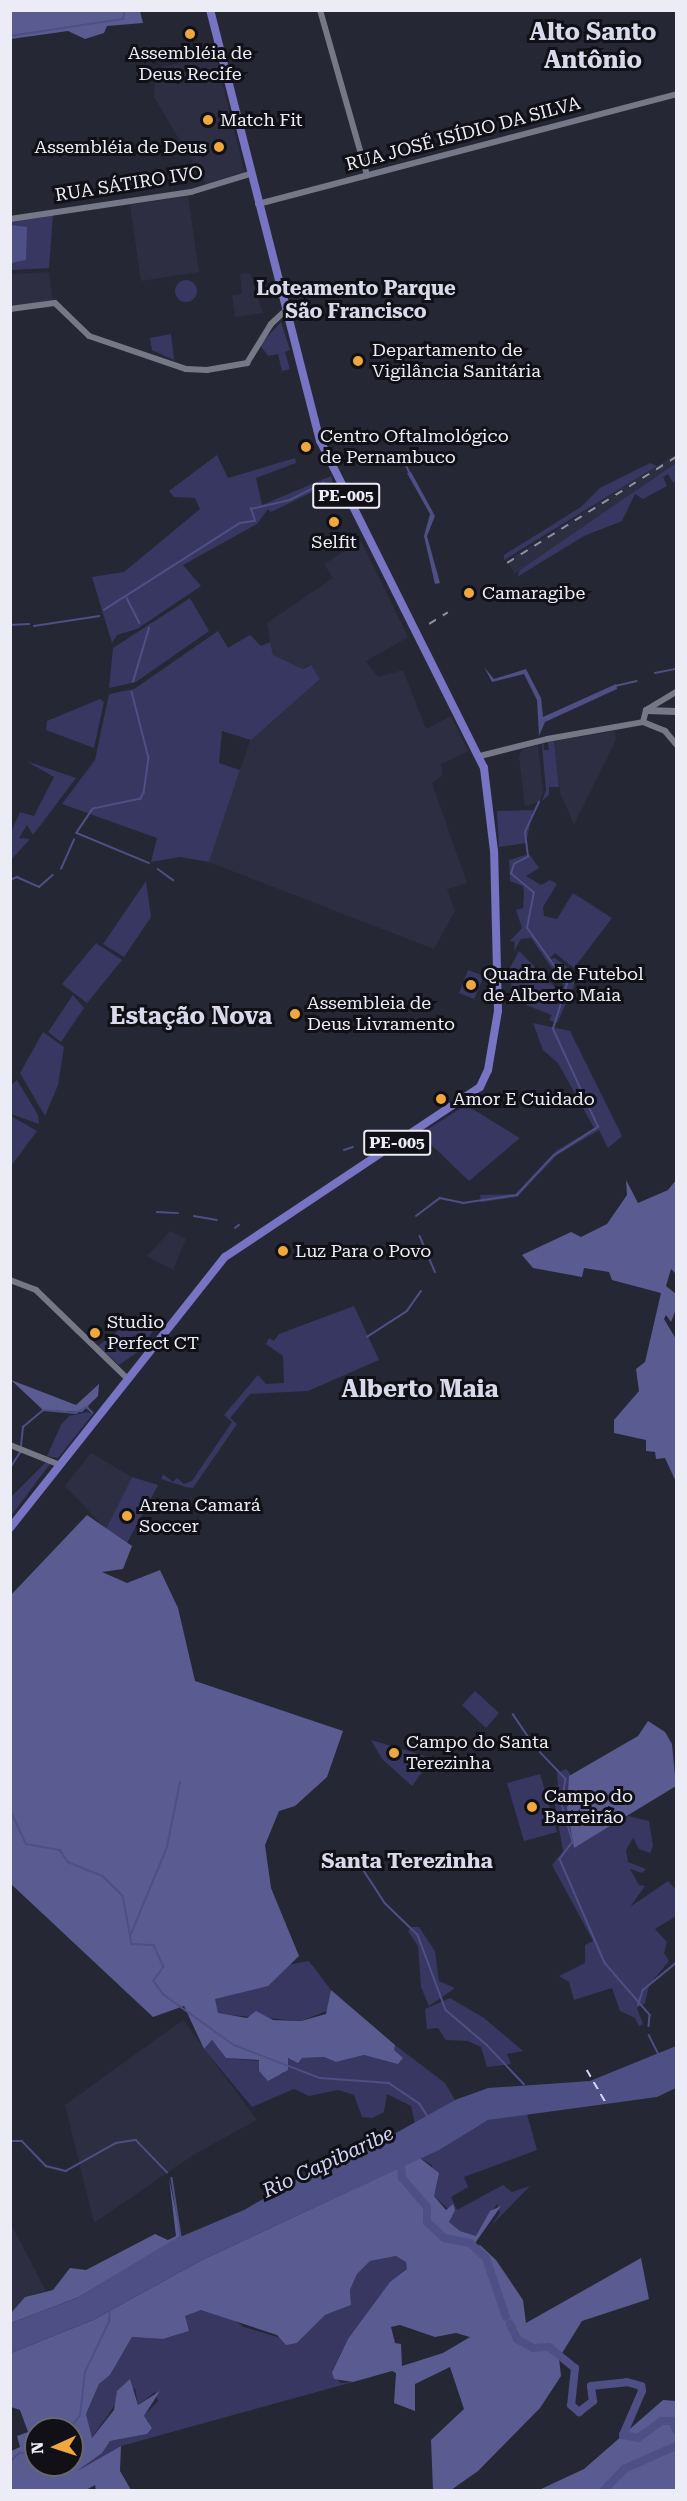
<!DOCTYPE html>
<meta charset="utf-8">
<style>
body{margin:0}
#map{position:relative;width:687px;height:2501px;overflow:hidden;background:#262734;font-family:"Roboto Serif",serif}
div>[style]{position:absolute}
.built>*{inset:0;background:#2d2e42}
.green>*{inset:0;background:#373761}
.round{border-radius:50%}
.forest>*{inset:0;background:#5a5b91}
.water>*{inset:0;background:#4e4f84}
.stream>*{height:1.5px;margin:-0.75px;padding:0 0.75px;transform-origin:0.75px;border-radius:0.75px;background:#4e4f84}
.river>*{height:8px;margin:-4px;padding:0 4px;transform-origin:4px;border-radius:4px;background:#4e4f84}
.ferry>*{height:1.5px;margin-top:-0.75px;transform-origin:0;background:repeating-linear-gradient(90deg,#d2d5f7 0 8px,transparent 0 14px)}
.tertiary>*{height:6px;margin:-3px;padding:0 3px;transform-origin:3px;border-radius:3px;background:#767787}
.secondary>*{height:7px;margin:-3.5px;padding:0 3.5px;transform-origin:3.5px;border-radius:3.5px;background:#767787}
.primary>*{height:8px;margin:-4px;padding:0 4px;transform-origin:4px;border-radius:4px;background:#7774c4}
.rail>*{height:1.5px;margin-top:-0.75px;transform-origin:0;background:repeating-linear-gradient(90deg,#90919c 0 8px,transparent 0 16px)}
.dots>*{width:16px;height:16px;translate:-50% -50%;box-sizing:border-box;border:3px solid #101016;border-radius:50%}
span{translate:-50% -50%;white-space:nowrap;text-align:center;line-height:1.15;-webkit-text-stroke:6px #101016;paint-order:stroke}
.shield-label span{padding:2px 4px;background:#101016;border:2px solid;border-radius:4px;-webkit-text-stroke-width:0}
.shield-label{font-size:16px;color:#ebecf5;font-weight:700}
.poi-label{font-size:18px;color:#ebecf5}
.left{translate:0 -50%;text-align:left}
.right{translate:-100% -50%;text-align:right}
.street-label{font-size:18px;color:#ebecf5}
.neighbourhood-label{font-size:20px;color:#d8daec;font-weight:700}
.water-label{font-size:20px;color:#d2d5f7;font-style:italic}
.quarter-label{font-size:21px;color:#d8daec;font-weight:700}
.district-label{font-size:24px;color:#d8daec;font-weight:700}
.frame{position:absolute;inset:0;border:12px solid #ebecf5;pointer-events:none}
.north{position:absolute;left:24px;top:2417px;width:60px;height:60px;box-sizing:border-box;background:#101016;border:2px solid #68686f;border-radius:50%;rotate:267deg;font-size:16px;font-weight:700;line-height:24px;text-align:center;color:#ebecf5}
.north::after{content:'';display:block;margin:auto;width:21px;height:27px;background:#efa73e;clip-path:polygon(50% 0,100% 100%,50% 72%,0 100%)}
</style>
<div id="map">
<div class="built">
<div style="clip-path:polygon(215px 54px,245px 174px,207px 186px,154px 97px,155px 78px,163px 67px)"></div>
<div style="clip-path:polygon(188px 196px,199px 272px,141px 281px,130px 205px)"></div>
<div style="clip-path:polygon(49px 272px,53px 301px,11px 307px,11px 274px)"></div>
<div style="clip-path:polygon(250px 273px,263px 313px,235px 317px,232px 295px,242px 294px,240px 274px)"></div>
<div style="clip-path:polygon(676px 454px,676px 463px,515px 574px,507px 561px)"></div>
<div style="clip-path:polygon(361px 541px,408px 637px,366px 661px,378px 677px,403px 670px,426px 729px,451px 716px,468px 751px,441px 764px,443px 775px,432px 783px,467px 883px,447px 889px,455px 911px,434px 949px,209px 862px,252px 735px,320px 679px,308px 665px,303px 669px,272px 655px,267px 623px,333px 578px,324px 564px)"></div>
<div style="clip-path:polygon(615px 731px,616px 740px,574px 825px,560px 792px,554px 741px)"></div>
<div style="clip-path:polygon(538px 745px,543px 792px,540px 801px,525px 807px,519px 757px,522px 749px)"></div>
<div style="clip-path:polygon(170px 1231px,186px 1239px,173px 1270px,147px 1256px)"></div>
<div style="clip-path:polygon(91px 1453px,132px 1477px,106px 1529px,65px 1486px)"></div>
<div style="clip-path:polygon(183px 2020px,257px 2120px,193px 2155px,94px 2223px,65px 2105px)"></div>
<div style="clip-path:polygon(11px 2224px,46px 2291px,25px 2297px,11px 2313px)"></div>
</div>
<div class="green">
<div style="clip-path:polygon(53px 214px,49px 268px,11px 270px,10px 220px)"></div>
<div class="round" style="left:175px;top:280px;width:22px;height:22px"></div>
<div style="clip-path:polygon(281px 322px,290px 350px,285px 352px,290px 369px,282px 371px,278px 354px,268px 356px,260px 345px)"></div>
<div style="clip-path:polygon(171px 334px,174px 360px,152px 350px,150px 338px)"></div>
<div style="clip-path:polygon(217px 455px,228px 478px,295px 458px,296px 463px,256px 478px,262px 505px,331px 476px,333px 482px,271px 512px,268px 509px,257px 524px,183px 565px,201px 586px,137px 629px,117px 635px,112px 643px,92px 577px,124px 572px,200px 509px,195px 498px,174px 497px,169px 491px)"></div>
<div style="clip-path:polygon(650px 463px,657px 466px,504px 560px,504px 555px,581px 507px,600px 488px)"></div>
<div style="clip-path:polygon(676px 463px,676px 481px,673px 483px,668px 474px,663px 477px,667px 486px,643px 499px,635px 494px,622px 521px,584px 536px,517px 577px,520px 570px)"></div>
<div style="clip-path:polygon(190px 598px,209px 631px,136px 682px,109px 688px,113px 648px)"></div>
<div style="clip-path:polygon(218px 631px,228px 648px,250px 635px,261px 646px,270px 642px,273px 655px,303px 669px,311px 665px,320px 679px,251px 740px,222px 731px,219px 763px,240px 770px,209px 862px,180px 857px,151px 862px,157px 838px,62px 804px,95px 760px,109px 694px,134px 689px)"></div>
<div style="clip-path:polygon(100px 699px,104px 702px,94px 748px,46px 730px,47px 721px)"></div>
<div style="clip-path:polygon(554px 741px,559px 787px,549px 787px,549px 795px,542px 801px,546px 790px,542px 746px,543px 742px,544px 750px,549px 750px,548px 742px)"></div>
<div style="clip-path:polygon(26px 761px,76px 778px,33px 835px,27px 825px,19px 838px,30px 839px,11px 860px,11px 832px,20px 812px,34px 816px,54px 777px)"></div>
<div style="clip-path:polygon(533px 810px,526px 843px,499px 847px,497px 811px)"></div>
<div style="clip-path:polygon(529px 854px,539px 868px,526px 876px,541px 885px,550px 880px,557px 884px,543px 907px,544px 916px,557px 919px,573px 893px,612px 918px,574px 968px,555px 953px,549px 959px,555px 958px,574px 973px,574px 986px,557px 1023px,549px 1020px,552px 1015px,526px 1005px,527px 999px,512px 995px,510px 968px,519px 951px,559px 991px,564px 986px,531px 938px,521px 939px,514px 951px,515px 942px,510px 941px,522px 928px,516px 910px,523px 908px,524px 893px,523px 886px,510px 881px,509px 860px)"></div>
<div style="clip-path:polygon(146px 881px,151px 917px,124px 957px,103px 944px)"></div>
<div style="clip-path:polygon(96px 943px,122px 960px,87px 1003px,62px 984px)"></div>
<div style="clip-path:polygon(468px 970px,484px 976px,474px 999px,459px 993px)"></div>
<div style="clip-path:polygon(73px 995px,84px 1008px,61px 1042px,48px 1032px)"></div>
<div style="clip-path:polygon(533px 1023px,570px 1031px,622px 1136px,608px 1148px,599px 1130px,557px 1155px,517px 1197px,481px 1202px,480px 1195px,515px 1194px,556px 1151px,594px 1128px,558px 1063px,543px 1050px)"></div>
<div style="clip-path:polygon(43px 1032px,64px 1047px,58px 1085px,45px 1116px,20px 1073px)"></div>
<div style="clip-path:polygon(17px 1080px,38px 1115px,39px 1124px,11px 1114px,11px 1085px)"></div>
<div style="clip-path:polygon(466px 1105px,520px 1138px,469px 1181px,420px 1134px)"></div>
<div style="clip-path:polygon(11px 1116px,37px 1131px,11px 1166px,10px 1116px)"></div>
<div style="clip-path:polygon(354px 1306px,379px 1360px,308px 1391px,250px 1394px,230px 1418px,237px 1424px,193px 1488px,186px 1487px,161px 1479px,163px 1474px,173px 1482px,177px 1478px,184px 1484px,192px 1481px,232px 1422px,224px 1415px,258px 1375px,266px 1384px,284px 1383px,283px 1356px,266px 1344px,269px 1338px,274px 1341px,279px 1334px)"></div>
<div style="clip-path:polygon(139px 1315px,158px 1324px,139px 1351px,119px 1365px,98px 1346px)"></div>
<div style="clip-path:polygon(87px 1412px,93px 1414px,58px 1458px,47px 1456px,61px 1425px,69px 1416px)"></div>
<div style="clip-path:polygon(47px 1461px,50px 1464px,11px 1516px,11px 1497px)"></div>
<div style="clip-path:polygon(132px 1477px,158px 1485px,127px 1543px,106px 1529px)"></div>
<div style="clip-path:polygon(475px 1691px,499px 1713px,486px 1728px,462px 1705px)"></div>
<div style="clip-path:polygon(371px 1740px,422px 1755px,431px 1760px,412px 1786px,382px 1759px)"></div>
<div style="clip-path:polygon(566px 1769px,570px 1773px,578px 1845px,628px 1816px,649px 1821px,653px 1846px,650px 1853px,639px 1849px,633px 1838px,626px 1850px,628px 1862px,646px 1869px,642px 1873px,630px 1869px,639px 1885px,645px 1886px,630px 1907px,668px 1881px,676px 1890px,676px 1916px,655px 1929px,667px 1942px,664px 1953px,669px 1961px,649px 1985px,645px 2003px,637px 2008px,643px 2024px,639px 2026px,635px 2018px,620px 2011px,612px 1988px,574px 2000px,569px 1982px,559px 1976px,585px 1963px,585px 1945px,593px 1941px,552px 1865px,563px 1851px,552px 1788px,558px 1786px,557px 1773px)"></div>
<div style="clip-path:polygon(540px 1774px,557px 1832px,524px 1841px,507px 1783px)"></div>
<div style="clip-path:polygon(412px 1927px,419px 1927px,435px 1951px,439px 1981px,455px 1988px,429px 2006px,421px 1987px,418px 1946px,408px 1931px)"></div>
<div style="clip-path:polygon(309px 1961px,331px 1990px,329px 2010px,301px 2021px,218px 2014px,200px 1981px)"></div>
<div style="clip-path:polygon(450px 1998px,484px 2018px,523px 2051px,507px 2054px,511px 2064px,487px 2067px,481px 2047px,468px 2041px,446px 2040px,438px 2028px,427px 2029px,425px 2009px)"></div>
<div style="clip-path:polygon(212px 2040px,226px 2058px,259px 2061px,272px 2077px,284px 2073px,285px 2059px,324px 2057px,336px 2062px,364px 2055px,382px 2058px,395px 2045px,445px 2083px,455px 2100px,415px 2124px,411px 2106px,387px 2094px,384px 2112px,372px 2118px,362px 2117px,354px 2095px,338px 2090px,309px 2096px,294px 2089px,252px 2107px,204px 2049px)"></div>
<div style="clip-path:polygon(527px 2114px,537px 2150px,464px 2177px,468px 2187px,451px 2197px,457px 2210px,503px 2185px,512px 2192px,530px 2186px,491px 2226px,500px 2213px,497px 2204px,476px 2236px,460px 2231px,449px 2222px,448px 2209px,434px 2196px,432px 2165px,420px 2158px,488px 2120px)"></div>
<div style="clip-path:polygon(396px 2256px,407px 2262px,407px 2269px,348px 2339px,332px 2371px,340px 2383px,353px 2382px,121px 2446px,68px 2476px,110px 2441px,147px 2434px,149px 2422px,143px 2417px,158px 2401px,155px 2392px,138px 2405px,135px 2388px,117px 2402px,91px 2439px,86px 2414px,99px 2384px,110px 2375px,132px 2337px,163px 2339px,189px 2331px,184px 2316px,200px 2310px,225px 2314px,244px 2327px,297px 2343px,325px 2315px,351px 2305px,350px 2290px,357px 2274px,370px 2261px)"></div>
</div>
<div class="forest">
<div style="clip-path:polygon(10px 11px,140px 11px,143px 23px,107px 26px,104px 33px,85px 39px,68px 31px,11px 39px)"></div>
<div style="clip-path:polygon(626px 1180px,638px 1203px,668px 1190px,676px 1180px,676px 1274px,671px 1269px,666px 1286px,676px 1294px,676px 1309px,671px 1322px,666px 1315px,664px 1319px,676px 1339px,676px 1482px,665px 1458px,656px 1459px,655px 1452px,646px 1451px,646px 1440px,614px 1433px,614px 1420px,639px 1391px,636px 1369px,645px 1362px,661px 1293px,612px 1280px,609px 1272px,584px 1268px,582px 1277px,533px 1268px,522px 1255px,571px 1232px,581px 1237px,607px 1224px,627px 1195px)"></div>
<div style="clip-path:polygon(11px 1380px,76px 1405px,99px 1384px,98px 1396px,82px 1412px,43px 1410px)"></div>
<div style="clip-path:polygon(87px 1515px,132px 1546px,123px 1569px,102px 1572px,127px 1583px,160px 1570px,178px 1608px,195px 1681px,343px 1731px,327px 1777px,295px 1806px,279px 1811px,265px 1845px,271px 1888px,299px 1956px,268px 1986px,215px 1999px,218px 2013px,247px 2018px,256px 2011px,273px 2020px,301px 2021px,326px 2014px,331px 1990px,395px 2045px,394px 2050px,403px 2058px,398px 2064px,364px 2055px,336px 2062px,324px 2057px,302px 2058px,298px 2063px,288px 2058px,288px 2070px,268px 2081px,259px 2071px,259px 2060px,226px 2058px,212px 2040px,204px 2049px,184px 2006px,153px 2017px,11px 1884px,10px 1596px)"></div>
<div style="clip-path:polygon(648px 1721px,665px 1732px,672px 1744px,676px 1786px,574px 1848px,567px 1808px,569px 1776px,638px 1736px)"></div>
<div style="clip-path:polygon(evenodd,420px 2158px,439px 2173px,434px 2196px,446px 2210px,453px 2204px,455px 2210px,449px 2222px,460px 2231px,476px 2236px,490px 2211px,501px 2206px,471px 2249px,480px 2245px,496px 2260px,523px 2300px,526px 2323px,641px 2258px,649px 2299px,582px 2321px,559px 2358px,561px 2376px,540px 2408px,478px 2471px,451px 2490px,433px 2490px,431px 2440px,464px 2409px,450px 2367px,415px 2384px,415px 2411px,394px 2403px,396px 2373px,392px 2371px,353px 2382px,334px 2379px,332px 2372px,348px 2339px,390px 2282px,407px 2269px,406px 2262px,396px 2256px,370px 2261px,357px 2274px,350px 2290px,351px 2305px,325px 2315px,297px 2343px,286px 2345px,277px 2335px,201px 2310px,185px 2316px,189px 2331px,163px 2339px,132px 2337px,110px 2375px,99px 2384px,86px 2414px,92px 2438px,114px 2410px,117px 2391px,130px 2379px,138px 2405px,160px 2391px,144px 2416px,152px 2428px,147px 2434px,110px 2441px,102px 2453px,77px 2471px,121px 2446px,120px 2471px,131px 2490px,96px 2490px,95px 2485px,86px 2490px,11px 2490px,11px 2451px,20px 2447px,17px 2436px,28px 2432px,20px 2410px,11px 2407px,11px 2353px,93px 2320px,202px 2260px,420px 2158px,400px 2325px,435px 2337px,456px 2333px,470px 2337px,443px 2353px,402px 2366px,401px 2344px,395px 2343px,391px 2327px,400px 2325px,420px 2158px,36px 2429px,72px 2429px,72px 2465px,36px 2465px,36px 2429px)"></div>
<div style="clip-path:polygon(169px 2178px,181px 2236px,79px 2297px,11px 2323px,11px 2313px,25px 2297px,53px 2290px,70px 2268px,86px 2270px,155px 2234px,168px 2240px,176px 2236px)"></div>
<div style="clip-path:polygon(663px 2400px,676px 2401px,676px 2490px,539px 2490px,584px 2469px)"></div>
</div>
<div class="water">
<div style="clip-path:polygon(11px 225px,27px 227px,26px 260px,11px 263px)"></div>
<div style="clip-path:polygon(411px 472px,435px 516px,427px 536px,440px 583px,435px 584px,424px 536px,430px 514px,407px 473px)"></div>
<div style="clip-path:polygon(484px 667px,494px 679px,526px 669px,541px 698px,543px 717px,616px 684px,617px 689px,545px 722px,539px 736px,537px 700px,524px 674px,492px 682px)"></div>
<div style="clip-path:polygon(676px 2046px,676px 2088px,657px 2097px,488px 2120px,439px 2150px,202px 2260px,93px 2320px,11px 2353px,11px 2323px,79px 2297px,173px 2240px,244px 2210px,324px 2164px,378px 2143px,455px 2100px,488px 2088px,590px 2081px)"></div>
</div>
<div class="stream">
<div style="left:10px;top:36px;width:114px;rotate:-8.6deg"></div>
<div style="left:123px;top:19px;width:9px;rotate:-77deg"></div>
<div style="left:358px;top:462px;width:13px;rotate:-23deg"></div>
<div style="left:407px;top:467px;width:7px;rotate:63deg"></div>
<div style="left:127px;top:598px;width:28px;rotate:63deg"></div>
<div style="left:104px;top:610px;width:161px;rotate:-32.6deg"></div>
<div style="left:240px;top:523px;width:15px;rotate:-8deg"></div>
<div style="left:255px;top:521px;width:13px;rotate:-108deg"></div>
<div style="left:251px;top:509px;width:40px;rotate:-13deg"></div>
<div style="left:290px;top:500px;width:38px;rotate:-27deg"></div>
<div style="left:10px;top:625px;width:19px;rotate:-3deg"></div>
<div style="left:34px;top:626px;width:66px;rotate:-8.7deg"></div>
<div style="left:655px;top:673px;width:21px;rotate:-11deg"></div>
<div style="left:133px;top:682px;width:56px;rotate:-73.5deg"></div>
<div style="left:615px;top:686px;width:22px;rotate:-13deg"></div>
<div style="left:132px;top:692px;width:68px;rotate:75.6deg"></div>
<div style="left:149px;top:758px;width:35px;rotate:98deg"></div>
<div style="left:144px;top:793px;width:7px;rotate:117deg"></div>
<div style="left:141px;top:799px;width:49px;rotate:168.2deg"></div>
<div style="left:93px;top:809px;width:29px;rotate:124deg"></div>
<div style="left:77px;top:833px;width:78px;rotate:22.6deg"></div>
<div style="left:61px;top:869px;width:32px;rotate:-66deg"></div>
<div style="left:158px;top:869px;width:19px;rotate:36deg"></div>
<div style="left:10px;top:880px;width:8px;rotate:-23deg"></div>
<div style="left:17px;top:877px;width:24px;rotate:24deg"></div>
<div style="left:39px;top:887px;width:18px;rotate:-41deg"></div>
<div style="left:344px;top:1150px;width:9px;rotate:-18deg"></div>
<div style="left:157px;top:1212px;width:21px;rotate:3deg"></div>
<div style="left:194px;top:1216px;width:23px;rotate:10deg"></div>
<div style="left:416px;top:1216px;width:30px;rotate:-37deg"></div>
<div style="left:440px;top:1198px;width:24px;rotate:12deg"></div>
<div style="left:463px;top:1203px;width:55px;rotate:-8.4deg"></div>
<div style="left:517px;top:1195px;width:53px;rotate:-47.3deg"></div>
<div style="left:553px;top:1156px;width:54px;rotate:-32.8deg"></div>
<div style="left:598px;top:1127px;width:108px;rotate:-114.7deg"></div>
<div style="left:553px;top:1029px;width:47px;rotate:-72.7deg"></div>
<div style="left:567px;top:984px;width:69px;rotate:-125.5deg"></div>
<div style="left:527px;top:928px;width:36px;rotate:-79deg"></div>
<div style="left:534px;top:893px;width:30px;rotate:-140deg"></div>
<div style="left:511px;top:874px;width:10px;rotate:-73deg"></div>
<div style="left:514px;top:864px;width:16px;rotate:-27deg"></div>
<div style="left:528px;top:857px;width:25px;rotate:-97deg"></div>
<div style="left:525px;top:832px;width:33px;rotate:-65deg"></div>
<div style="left:235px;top:1228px;width:5px;rotate:-37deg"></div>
<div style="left:420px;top:1236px;width:39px;rotate:67deg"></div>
<div style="left:367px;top:1337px;width:48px;rotate:-33deg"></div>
<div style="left:407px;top:1311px;width:24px;rotate:-55deg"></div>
<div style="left:21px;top:1446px;width:19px;rotate:-84deg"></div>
<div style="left:23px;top:1427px;width:26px;rotate:-40deg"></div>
<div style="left:43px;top:1410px;width:33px;rotate:5deg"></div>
<div style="left:76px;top:1413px;width:13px;rotate:-29deg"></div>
<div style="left:87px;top:1407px;width:8px;rotate:45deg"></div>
<div style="left:10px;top:1468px;width:20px;rotate:-57deg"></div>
<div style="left:513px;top:1714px;width:40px;rotate:56deg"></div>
<div style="left:540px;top:1752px;width:37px;rotate:46deg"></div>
<div style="left:566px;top:1779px;width:25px;rotate:99deg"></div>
<div style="left:562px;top:1804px;width:40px;rotate:74deg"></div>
<div style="left:573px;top:1842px;width:21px;rotate:127deg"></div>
<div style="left:560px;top:1859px;width:113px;rotate:66.6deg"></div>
<div style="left:605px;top:1963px;width:69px;rotate:49.1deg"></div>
<div style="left:650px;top:2015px;width:11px;rotate:95deg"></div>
<div style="left:10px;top:1809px;width:38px;rotate:65deg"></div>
<div style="left:26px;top:1844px;width:35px;rotate:10deg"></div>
<div style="left:60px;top:1850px;width:14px;rotate:56deg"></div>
<div style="left:68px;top:1862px;width:38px;rotate:22deg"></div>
<div style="left:103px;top:1876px;width:28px;rotate:45deg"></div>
<div style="left:123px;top:1896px;width:49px;rotate:79.4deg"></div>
<div style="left:132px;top:1944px;width:22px;rotate:3deg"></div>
<div style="left:154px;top:1945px;width:24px;rotate:66deg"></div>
<div style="left:164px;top:1967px;width:17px;rotate:126deg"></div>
<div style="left:154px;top:1981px;width:16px;rotate:55deg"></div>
<div style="left:163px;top:1994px;width:87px;rotate:35.7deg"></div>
<div style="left:234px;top:2045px;width:92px;rotate:21deg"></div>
<div style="left:320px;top:2078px;width:69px;rotate:4.1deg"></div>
<div style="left:389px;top:2083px;width:37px;rotate:34deg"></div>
<div style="left:420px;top:2104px;width:15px;rotate:58deg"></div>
<div style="left:357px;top:1860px;width:51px;rotate:56.9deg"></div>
<div style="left:385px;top:1903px;width:46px;rotate:44.1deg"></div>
<div style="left:418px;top:1935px;width:80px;rotate:69.5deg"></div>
<div style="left:446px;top:2010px;width:54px;rotate:40.5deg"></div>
<div style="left:487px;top:2045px;width:54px;rotate:46.5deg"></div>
<div style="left:131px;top:1934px;width:94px;rotate:-67.5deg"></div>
<div style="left:167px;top:1847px;width:66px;rotate:-78.7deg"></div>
<div style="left:638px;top:2005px;width:16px;rotate:-72deg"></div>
<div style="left:643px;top:1990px;width:43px;rotate:-39.3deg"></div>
<div style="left:649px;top:2035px;width:20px;rotate:63deg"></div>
<div style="left:10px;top:2141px;width:12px"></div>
<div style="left:22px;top:2141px;width:35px;rotate:46deg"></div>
<div style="left:46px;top:2166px;width:21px;rotate:14deg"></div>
<div style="left:66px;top:2171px;width:57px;rotate:-29.2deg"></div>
<div style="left:116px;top:2143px;width:20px;rotate:-9deg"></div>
<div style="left:136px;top:2140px;width:45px;rotate:45.9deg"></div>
<div style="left:172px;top:2178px;width:59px;rotate:81.2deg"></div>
<div style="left:69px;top:2429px;width:17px;rotate:-50deg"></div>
<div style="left:80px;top:2416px;width:44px;rotate:-83.5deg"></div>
<div style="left:85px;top:2372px;width:55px;rotate:-64.4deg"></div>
<div style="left:109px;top:2322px;width:13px;rotate:-86deg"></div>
<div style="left:10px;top:2462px;width:13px;rotate:-45deg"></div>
<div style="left:19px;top:2453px;width:17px"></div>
</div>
<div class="river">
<div style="left:400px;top:2155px;width:23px;rotate:85deg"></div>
<div style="left:402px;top:2178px;width:38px;rotate:49deg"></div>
<div style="left:427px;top:2207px;width:15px;rotate:90deg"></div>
<div style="left:427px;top:2222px;width:23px;rotate:43deg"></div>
<div style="left:444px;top:2238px;width:26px;rotate:11deg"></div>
<div style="left:470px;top:2243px;width:22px;rotate:43deg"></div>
<div style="left:486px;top:2258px;width:62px;rotate:71.3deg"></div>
<div style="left:510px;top:2324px;width:17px;rotate:65deg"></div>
<div style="left:517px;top:2339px;width:18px;rotate:29deg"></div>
<div style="left:533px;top:2348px;width:16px;rotate:-4deg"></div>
<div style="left:549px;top:2347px;width:33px;rotate:39deg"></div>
<div style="left:575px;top:2368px;width:37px;rotate:96deg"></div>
<div style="left:571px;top:2405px;width:11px;rotate:41deg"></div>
<div style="left:579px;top:2412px;width:18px;rotate:-38deg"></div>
<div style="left:593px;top:2401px;width:15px;rotate:-98deg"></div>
<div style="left:591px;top:2386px;width:36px;rotate:-6deg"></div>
<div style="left:627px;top:2382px;width:15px;rotate:16deg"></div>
<div style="left:641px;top:2386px;width:5px;rotate:79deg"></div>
<div style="left:642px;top:2391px;width:48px;rotate:113.4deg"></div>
<div style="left:623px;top:2435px;width:15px;rotate:11deg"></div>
<div style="left:638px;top:2438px;width:29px;rotate:-36deg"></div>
<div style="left:661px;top:2421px;width:11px"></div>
<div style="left:672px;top:2421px;width:10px;rotate:66deg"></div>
<div style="left:604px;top:2490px;width:29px;rotate:-46deg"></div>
<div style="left:624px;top:2469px;width:57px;rotate:-23.9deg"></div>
</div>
<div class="ferry">
<div style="left:587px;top:2070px;width:39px;rotate:60deg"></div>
</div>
<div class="tertiary">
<div style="left:320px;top:10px;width:172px;rotate:74.1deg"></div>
<div style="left:258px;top:204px;width:432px;rotate:-14.7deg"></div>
<div style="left:10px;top:219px;width:183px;rotate:-8.5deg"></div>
<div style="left:191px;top:192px;width:62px;rotate:-17deg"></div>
<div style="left:10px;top:309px;width:45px;rotate:-7.6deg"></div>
<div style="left:55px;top:303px;width:47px;rotate:44.1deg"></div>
<div style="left:89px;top:336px;width:102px;rotate:18.8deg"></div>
<div style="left:186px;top:369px;width:21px;rotate:3deg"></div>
<div style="left:207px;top:370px;width:41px;rotate:-9.9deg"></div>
<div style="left:247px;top:363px;width:46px;rotate:-58.4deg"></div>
<div style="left:271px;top:324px;width:19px;rotate:-43deg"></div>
<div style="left:643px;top:722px;width:12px;rotate:-76deg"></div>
<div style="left:646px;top:710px;width:35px;rotate:-31deg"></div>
<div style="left:480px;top:756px;width:69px;rotate:-14.2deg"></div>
<div style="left:547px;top:739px;width:97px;rotate:-10deg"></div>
<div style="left:643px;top:722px;width:24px;rotate:22deg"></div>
<div style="left:665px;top:731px;width:17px;rotate:50deg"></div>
<div style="left:10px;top:1280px;width:28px;rotate:21deg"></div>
<div style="left:36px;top:1290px;width:128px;rotate:44.1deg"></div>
<div style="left:10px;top:1445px;width:54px;rotate:21.8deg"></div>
</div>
<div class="secondary">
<div style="left:646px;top:710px;width:30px;rotate:2deg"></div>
</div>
<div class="primary">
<div style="left:10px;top:1528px;width:346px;rotate:-51.6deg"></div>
<div style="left:225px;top:1257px;width:306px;rotate:-33.7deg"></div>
<div style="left:480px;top:1087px;width:19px;rotate:-65deg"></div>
<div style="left:488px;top:1070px;width:60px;rotate:-80.4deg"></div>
<div style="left:498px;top:1011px;width:160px;rotate:-91.4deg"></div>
<div style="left:494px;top:851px;width:84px;rotate:-96.9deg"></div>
<div style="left:484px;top:768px;width:366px;rotate:-116.6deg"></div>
<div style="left:320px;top:441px;width:445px;rotate:-104.3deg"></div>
</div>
<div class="rail">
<div style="left:507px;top:563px;width:199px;rotate:-32.1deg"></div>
<div style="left:429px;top:624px;width:22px;rotate:-32deg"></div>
</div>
<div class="dots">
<div style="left:190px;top:34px;background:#efa73e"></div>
<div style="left:208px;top:120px;background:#efa73e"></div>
<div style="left:219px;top:147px;background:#efa73e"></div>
<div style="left:358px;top:361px;background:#efa73e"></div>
<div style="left:306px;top:447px;background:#efa73e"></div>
<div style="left:334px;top:522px;background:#efa73e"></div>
<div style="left:469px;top:593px;background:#efa73e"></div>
<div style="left:471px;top:985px;background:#efa73e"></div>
<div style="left:295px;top:1014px;background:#efa73e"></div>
<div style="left:441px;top:1099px;background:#efa73e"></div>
<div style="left:283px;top:1251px;background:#efa73e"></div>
<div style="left:95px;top:1333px;background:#efa73e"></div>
<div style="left:127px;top:1516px;background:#efa73e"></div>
<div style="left:394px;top:1753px;background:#efa73e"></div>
<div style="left:532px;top:1807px;background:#efa73e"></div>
</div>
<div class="shield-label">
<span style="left:346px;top:496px">PE-005</span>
<span style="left:397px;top:1143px">PE-005</span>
</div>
<div class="poi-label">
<span style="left:190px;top:64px">Assembléia de<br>Deus Recife</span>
<span class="left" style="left:220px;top:120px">Match Fit</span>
<span class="right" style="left:207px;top:147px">Assembléia de Deus</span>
<span class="left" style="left:372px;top:361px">Departamento de<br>Vigilância Sanitária</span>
<span class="left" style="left:320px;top:447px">Centro Oftalmológico<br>de Pernambuco</span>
<span style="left:334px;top:542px">Selfit</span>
<span class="left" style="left:482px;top:593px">Camaragibe</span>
<span class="left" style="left:483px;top:985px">Quadra de Futebol<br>de Alberto Maia</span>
<span class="left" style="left:307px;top:1014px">Assembleia de<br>Deus Livramento</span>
<span class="left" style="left:453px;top:1099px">Amor E Cuidado</span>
<span class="left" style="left:295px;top:1251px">Luz Para o Povo</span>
<span class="left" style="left:107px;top:1333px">Studio<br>Perfect CT</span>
<span class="left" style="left:139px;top:1516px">Arena Camará<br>Soccer</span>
<span class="left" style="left:406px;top:1753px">Campo do Santa<br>Terezinha</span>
<span class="left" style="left:544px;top:1807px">Campo do<br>Barreirão</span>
</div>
<div class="street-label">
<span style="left:463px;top:134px;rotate:-15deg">RUA JOSÉ ISÍDIO DA SILVA</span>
<span style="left:129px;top:184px;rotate:-9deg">RUA SÁTIRO IVO</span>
</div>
<div class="neighbourhood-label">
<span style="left:356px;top:300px">Loteamento Parque<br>São Francisco</span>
</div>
<div class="water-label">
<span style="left:328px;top:2162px;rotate:-25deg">Rio Capibaribe</span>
</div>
<div class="quarter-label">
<span style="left:407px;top:1861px">Santa Terezinha</span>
</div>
<div class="district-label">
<span style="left:593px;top:47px">Alto Santo<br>Antônio</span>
<span style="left:191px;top:1017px">Estação Nova</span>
<span style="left:420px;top:1390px">Alberto Maia</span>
</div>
<div class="frame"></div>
<div class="north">N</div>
</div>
